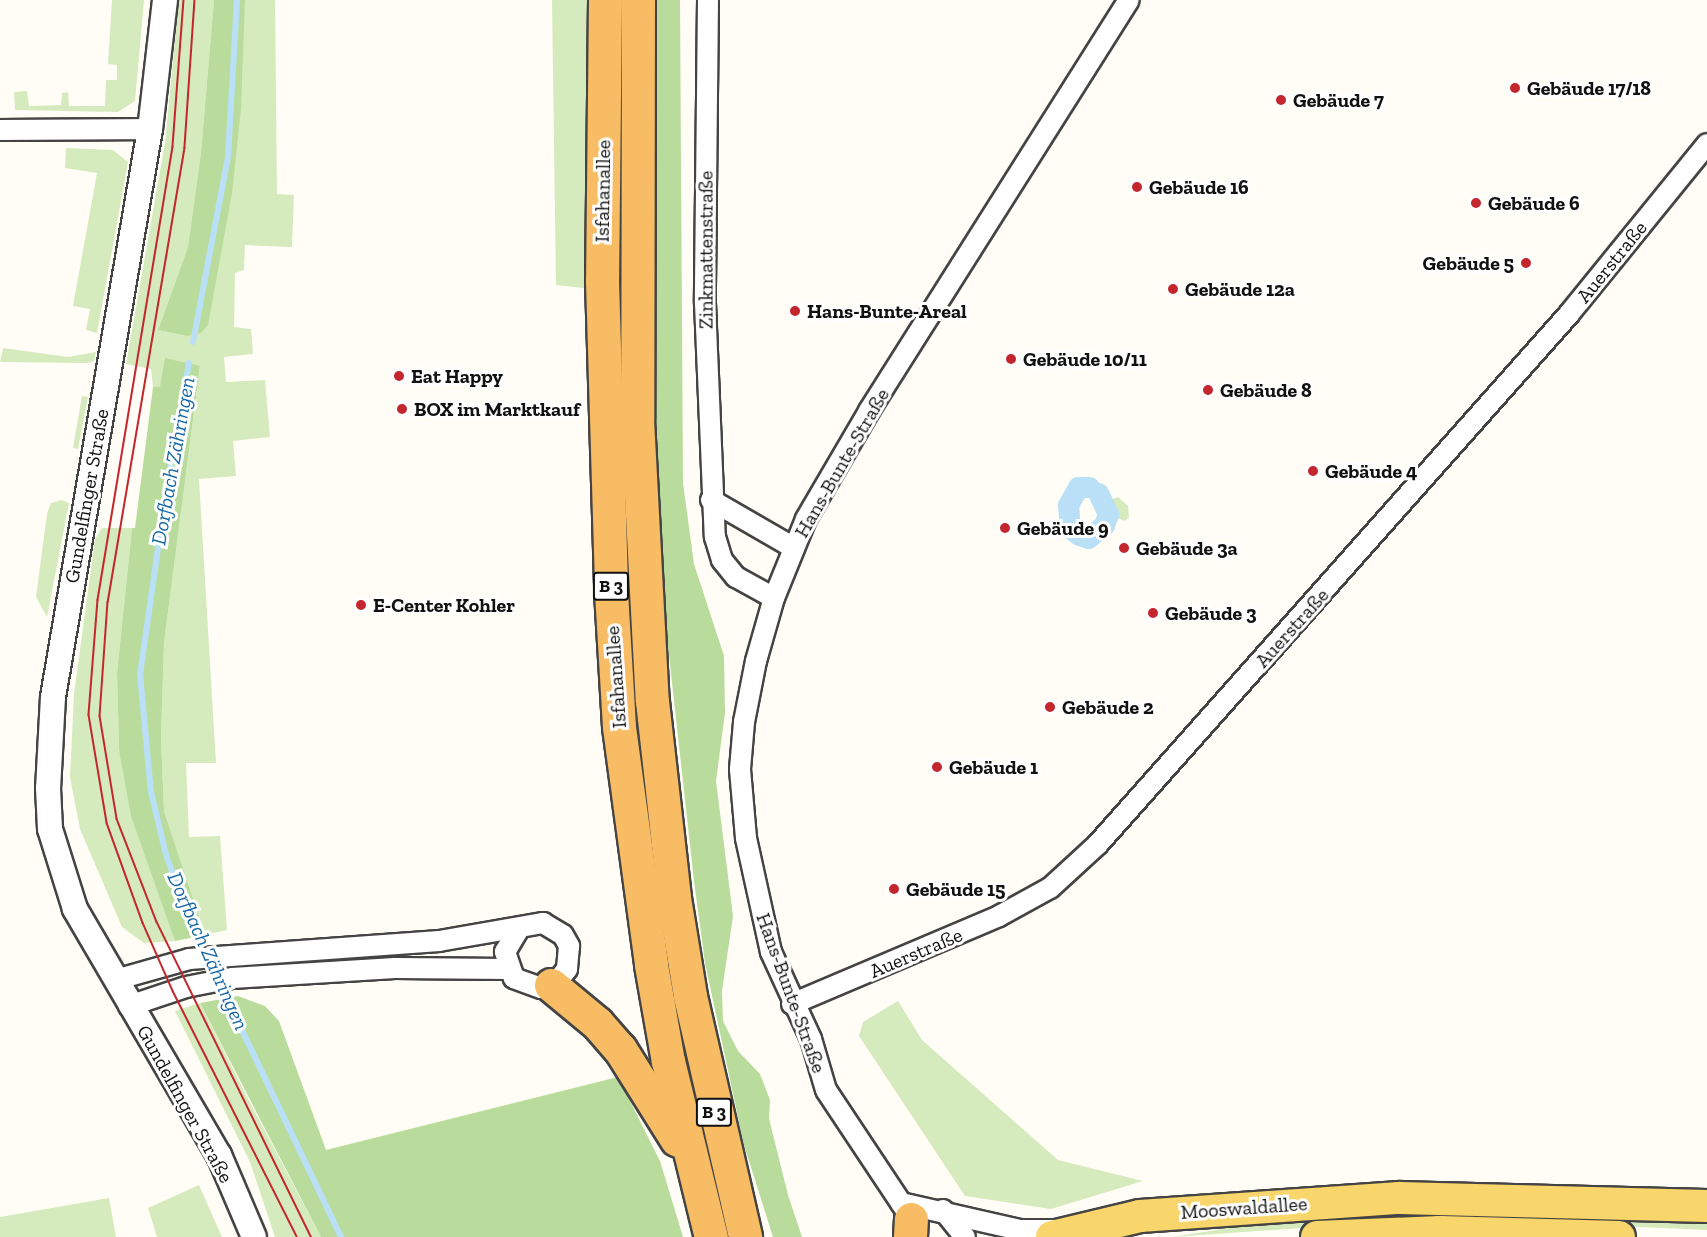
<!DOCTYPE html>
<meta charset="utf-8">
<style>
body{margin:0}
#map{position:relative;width:1707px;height:1237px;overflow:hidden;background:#fffdf5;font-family:"Zilla Slab",serif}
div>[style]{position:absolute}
.green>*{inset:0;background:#d5ebbd}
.forest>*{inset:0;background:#b9dc9c}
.stream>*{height:6px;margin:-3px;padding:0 3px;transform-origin:3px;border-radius:3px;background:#b9e0f7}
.canal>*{height:21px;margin:-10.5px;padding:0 10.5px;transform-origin:10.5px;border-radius:10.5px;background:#b9e0f7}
.roads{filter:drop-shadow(2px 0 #444) drop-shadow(-2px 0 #444) drop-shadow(0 2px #444) drop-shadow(0 -2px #444)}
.minor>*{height:20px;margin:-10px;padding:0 10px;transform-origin:10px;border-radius:10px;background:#fff}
.tertiary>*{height:24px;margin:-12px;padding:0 12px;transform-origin:12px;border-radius:12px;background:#fff}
.primary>*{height:32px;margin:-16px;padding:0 16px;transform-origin:16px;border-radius:16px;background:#f9d66b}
.trunk>*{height:33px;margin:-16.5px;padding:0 16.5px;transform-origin:16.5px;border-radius:16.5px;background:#f7bc64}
.tram>*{height:1.5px;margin:-0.75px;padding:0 0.75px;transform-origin:0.75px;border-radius:0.75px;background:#c4262e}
.dots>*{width:16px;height:16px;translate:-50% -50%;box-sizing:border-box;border:3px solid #fff;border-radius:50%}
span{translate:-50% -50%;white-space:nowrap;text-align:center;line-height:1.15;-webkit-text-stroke:6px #fff;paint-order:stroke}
.shield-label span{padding:2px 4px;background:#fff;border:2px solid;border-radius:4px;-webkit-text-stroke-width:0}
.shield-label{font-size:18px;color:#111;font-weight:700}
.poi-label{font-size:20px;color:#111;font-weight:700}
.left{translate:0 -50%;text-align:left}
.right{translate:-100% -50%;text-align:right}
.street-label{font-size:20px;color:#111}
.water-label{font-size:21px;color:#1768a6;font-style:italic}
</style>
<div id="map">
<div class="green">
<div style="clip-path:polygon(112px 0,144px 0,135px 101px,118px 112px,15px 110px,14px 92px,27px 91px,29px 106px,61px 105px,62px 93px,68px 92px,69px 106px,105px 106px,106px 80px,117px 80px,117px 65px,108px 64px)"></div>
<div style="clip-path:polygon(179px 0,214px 0,201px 152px,188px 247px,158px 330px,187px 336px,242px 50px,245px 0,275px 0,277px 194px,294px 195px,292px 247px,245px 245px,244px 270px,235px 273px,234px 327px,251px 329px,253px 354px,224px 357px,226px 382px,265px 380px,270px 437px,233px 441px,236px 476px,199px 479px,216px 763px,186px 763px,189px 837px,220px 836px,227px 930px,205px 935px,164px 811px,161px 738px,164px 643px,200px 366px,160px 388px,153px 387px,151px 369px,126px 364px,165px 143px)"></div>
<div style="clip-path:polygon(552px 0,593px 0,592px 289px,556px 285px)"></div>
<div style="clip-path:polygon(66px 148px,113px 150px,128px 162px,97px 333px,86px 330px,90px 309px,73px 306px,97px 173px,65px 168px)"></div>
<div style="clip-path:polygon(3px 348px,68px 357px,96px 352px,94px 361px,87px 363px,0 362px)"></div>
<div style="clip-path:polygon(82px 396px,88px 397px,78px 449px,73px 448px)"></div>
<div style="clip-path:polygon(1118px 497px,1128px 506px,1129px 517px,1125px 521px,1108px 514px,1105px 502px)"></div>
<div style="clip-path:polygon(61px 500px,69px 503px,47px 617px,36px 597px,47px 514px,51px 503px)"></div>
<div style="clip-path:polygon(102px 528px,132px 528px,117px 673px,119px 750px,175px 941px,144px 943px,122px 927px,80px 829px,70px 777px,74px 694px,95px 539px)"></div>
<div style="clip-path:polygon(898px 1001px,922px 1040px,1058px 1160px,1143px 1181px,1051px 1209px,965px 1196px,859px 1036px,863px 1022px)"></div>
<div style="clip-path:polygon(200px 1003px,244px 1091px,321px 1237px,275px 1237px,250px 1162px,175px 1011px)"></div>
<div style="clip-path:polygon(199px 1185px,222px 1237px,157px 1237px,148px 1208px)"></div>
<div style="clip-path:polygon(109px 1198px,116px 1237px,0 1237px,0 1217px)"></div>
<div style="clip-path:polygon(1389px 1209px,1389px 1222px,1172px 1237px,1242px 1226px)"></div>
<div style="clip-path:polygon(1466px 1217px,1707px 1224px,1707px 1230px,1464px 1219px)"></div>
</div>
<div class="forest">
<div style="clip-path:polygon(214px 0,245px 0,241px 109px,232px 193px,208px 325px,201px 333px,187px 336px,158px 330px,188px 247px,201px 152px)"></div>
<div style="clip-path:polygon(654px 0,680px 0,683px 483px,694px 564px,724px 656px,725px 713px,716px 781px,733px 916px,722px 991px,723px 1021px,738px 1051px,760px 1074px,770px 1100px,769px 1119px,788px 1195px,802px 1237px,773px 1237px,744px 1145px,705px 963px,694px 881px,665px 619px,654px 452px)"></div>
<div style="clip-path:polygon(165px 358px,200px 366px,164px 643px,161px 738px,164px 811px,205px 935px,175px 941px,131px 816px,119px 750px,117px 673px,132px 528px,135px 528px,153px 387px,160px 387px)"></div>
<div style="clip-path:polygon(238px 996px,265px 1006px,279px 1021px,326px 1150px,618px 1077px,660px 1161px,683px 1237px,321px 1237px,200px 1003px)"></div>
</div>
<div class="stream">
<div style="left:193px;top:342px;width:189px;rotate:-79.3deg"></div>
<div style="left:228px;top:156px;width:156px;rotate:-86.7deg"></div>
<div style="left:189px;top:363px;width:131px;rotate:100.1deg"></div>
<div style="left:166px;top:492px;width:184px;rotate:98.1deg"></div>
<div style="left:140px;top:674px;width:119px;rotate:84.7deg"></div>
<div style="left:151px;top:792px;width:65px;rotate:76.6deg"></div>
<div style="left:166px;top:855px;width:78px;rotate:69.7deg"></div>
<div style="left:193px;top:928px;width:343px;rotate:64.4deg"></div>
</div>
<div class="canal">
<div style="left:1089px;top:487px;width:11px;rotate:180deg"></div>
<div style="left:1078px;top:487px;width:21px;rotate:119deg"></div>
<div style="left:1068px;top:505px;width:23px;rotate:85deg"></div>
<div style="left:1070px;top:528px;width:11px;rotate:38deg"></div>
<div style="left:1079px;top:535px;width:9px;rotate:18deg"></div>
<div style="left:1088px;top:538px;width:21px;rotate:-39deg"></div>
<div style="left:1104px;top:525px;width:12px;rotate:-70deg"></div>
<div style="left:1108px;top:514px;width:23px;rotate:-115deg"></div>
</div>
<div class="roads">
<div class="minor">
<div style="left:708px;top:0;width:303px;rotate:90.6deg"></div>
<div style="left:705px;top:303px;width:234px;rotate:87.6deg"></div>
<div style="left:715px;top:537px;width:24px;rotate:73deg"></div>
<div style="left:722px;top:560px;width:22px;rotate:51deg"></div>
<div style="left:736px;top:577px;width:43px;rotate:28.9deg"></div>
<div style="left:0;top:130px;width:150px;rotate:-0.4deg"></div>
<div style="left:711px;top:500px;width:96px;rotate:30deg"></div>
<div style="left:115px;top:980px;width:77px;rotate:-15.8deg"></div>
<div style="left:189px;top:959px;width:251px;rotate:-4.1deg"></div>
<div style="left:439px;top:941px;width:106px;rotate:-9.8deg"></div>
<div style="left:543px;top:923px;width:23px;rotate:31deg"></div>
<div style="left:563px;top:935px;width:13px;rotate:61deg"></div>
<div style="left:569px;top:946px;width:23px;rotate:95deg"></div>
<div style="left:567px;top:969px;width:11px;rotate:128deg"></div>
<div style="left:560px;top:978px;width:21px;rotate:152deg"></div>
<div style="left:541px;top:988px;width:29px;rotate:-160deg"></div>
<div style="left:514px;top:978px;width:28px;rotate:-109deg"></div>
<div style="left:505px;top:952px;width:26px;rotate:-59deg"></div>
<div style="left:792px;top:1004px;width:225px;rotate:-23deg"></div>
<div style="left:999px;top:916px;width:58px;rotate:-28.8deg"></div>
<div style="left:1050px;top:888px;width:65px;rotate:-42.5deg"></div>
<div style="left:1098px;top:844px;width:709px;rotate:-48.37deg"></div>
<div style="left:1569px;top:314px;width:219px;rotate:-50.9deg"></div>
<div style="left:129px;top:1006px;width:60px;rotate:-18.4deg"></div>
<div style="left:186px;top:987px;width:47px;rotate:-11.1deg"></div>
<div style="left:232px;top:978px;width:163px;rotate:-3.5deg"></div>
<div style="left:395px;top:968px;width:113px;rotate:0.5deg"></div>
<div style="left:901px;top:1203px;width:122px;rotate:12.8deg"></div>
<div style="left:1020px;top:1230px;width:45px"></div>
<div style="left:943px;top:1210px;width:35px;rotate:51deg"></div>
<div style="left:917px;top:1227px;width:164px;rotate:-123.6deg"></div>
<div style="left:826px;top:1090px;width:53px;rotate:-106.4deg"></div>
<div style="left:811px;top:1039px;width:96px;rotate:-114.7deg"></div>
<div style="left:771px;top:952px;width:117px;rotate:-102.4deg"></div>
<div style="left:746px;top:838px;width:69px;rotate:-95deg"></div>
<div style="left:740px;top:769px;width:47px;rotate:-85.1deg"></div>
<div style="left:744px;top:722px;width:62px;rotate:-78.9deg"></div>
<div style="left:756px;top:661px;width:66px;rotate:-74.1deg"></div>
<div style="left:774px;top:598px;width:85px;rotate:-67.9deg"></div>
<div style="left:806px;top:519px;width:125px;rotate:-59.7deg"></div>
<div style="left:869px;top:411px;width:486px;rotate:-57.7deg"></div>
</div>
<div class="tertiary">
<div style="left:165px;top:0;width:130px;rotate:96.6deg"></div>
<div style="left:150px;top:129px;width:576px;rotate:99.69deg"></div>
<div style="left:53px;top:697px;width:91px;rotate:93.1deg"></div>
<div style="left:48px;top:788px;width:41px;rotate:87.2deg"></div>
<div style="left:50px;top:829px;width:84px;rotate:72.6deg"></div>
<div style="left:75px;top:909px;width:285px;rotate:59.7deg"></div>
<div style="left:219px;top:1155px;width:89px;rotate:66.9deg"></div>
</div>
<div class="primary">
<div style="left:1052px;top:1237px;width:90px;rotate:-13.4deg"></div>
<div style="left:1140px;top:1216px;width:260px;rotate:-4deg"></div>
<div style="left:1399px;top:1198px;width:308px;rotate:1.5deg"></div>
<div style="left:1317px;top:1237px;width:123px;rotate:-2.3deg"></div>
<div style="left:1440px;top:1232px;width:179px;rotate:1.6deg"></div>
</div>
<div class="trunk">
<div style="left:605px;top:0;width:281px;rotate:90.6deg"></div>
<div style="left:602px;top:281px;width:311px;rotate:88.3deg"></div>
<div style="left:611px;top:592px;width:135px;rotate:86.6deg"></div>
<div style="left:619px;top:727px;width:240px;rotate:82.3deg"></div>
<div style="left:651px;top:965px;width:97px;rotate:80deg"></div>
<div style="left:668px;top:1061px;width:181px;rotate:76.3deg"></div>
<div style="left:638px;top:0;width:419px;rotate:90.1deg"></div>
<div style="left:637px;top:419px;width:282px;rotate:87deg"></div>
<div style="left:652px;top:701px;width:198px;rotate:83.6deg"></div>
<div style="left:674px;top:898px;width:99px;rotate:80.7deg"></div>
<div style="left:690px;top:996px;width:247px;rotate:77.1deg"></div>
<div style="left:551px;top:985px;width:60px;rotate:39.6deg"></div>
<div style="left:597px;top:1023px;width:35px;rotate:49deg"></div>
<div style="left:620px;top:1049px;width:107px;rotate:57.9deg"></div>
<div style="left:910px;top:1237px;width:18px;rotate:-87deg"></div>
</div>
</div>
<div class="tram">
<div style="left:184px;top:0;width:147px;rotate:94.3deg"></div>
<div style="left:173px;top:147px;width:459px;rotate:99.4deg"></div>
<div style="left:98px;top:600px;width:115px;rotate:94.5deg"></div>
<div style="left:89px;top:715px;width:109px;rotate:80.5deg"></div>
<div style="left:107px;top:823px;width:106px;rotate:70.2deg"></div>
<div style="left:143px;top:923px;width:74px;rotate:66.2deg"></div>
<div style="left:173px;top:991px;width:275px;rotate:63.2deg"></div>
<div style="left:195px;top:0;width:148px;rotate:93.9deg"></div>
<div style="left:185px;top:148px;width:460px;rotate:99.6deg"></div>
<div style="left:108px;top:602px;width:114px;rotate:94deg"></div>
<div style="left:100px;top:716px;width:104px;rotate:80.6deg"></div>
<div style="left:117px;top:819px;width:110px;rotate:68.8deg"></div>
<div style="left:157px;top:922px;width:351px;rotate:63.9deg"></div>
</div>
<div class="dots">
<div style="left:1515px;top:88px;background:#c4262e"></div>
<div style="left:1281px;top:100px;background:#c4262e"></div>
<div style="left:1137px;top:187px;background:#c4262e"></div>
<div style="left:1476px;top:203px;background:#c4262e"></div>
<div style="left:1526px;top:263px;background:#c4262e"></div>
<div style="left:1173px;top:289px;background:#c4262e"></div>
<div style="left:795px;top:311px;background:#c4262e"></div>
<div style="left:1011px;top:359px;background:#c4262e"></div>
<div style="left:399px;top:376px;background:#c4262e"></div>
<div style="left:1208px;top:390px;background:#c4262e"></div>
<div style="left:402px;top:409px;background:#c4262e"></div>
<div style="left:1313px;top:471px;background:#c4262e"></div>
<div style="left:1005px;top:528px;background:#c4262e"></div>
<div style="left:1124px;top:548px;background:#c4262e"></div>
<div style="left:361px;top:605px;background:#c4262e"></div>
<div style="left:1153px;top:613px;background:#c4262e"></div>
<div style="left:1050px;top:707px;background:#c4262e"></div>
<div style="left:937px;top:767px;background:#c4262e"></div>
<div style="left:894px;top:889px;background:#c4262e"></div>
</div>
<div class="shield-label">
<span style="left:611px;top:586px">B 3</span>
<span style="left:714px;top:1112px">B 3</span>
</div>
<div class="poi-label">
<span class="left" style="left:1527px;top:88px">Gebäude 17/18</span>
<span class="left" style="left:1293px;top:100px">Gebäude 7</span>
<span class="left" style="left:1149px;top:187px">Gebäude 16</span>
<span class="left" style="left:1488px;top:203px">Gebäude 6</span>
<span class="right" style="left:1514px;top:263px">Gebäude 5</span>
<span class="left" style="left:1185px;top:289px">Gebäude 12a</span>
<span class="left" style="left:807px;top:311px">Hans-Bunte-Areal</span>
<span class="left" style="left:1023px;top:359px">Gebäude 10/11</span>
<span class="left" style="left:411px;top:376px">Eat Happy</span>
<span class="left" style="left:1220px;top:390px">Gebäude 8</span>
<span class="left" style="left:414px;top:409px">BOX im Marktkauf</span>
<span class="left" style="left:1325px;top:471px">Gebäude 4</span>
<span class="left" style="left:1017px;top:528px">Gebäude 9</span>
<span class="left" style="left:1136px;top:548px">Gebäude 3a</span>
<span class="left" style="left:373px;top:605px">E-Center Kohler</span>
<span class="left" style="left:1165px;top:613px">Gebäude 3</span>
<span class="left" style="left:1062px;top:707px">Gebäude 2</span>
<span class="left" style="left:949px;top:767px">Gebäude 1</span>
<span class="left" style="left:906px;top:889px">Gebäude 15</span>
</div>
<div class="street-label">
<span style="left:603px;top:191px;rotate:-89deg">Isfahanallee</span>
<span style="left:706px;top:250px;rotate:-90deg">Zinkmattenstraße</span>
<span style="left:1612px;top:262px;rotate:-51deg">Auerstraße</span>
<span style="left:842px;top:463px;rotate:-60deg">Hans-Bunte-Straße</span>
<span style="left:87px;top:496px;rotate:-80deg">Gundelfinger Straße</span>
<span style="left:1292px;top:628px;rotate:-48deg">Auerstraße</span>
<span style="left:616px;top:677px;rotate:-94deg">Isfahanallee</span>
<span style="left:916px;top:953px;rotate:-23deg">Auerstraße</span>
<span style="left:791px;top:993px;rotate:70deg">Hans-Bunte-Straße</span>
<span style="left:185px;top:1104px;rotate:61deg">Gundelfinger Straße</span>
<span style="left:1244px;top:1208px;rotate:-4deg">Mooswaldallee</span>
</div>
<div class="water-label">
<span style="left:173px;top:461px;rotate:-80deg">Dorfbach Zähringen</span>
<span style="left:208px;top:951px;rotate:66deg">Dorfbach Zähringen</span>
</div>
</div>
